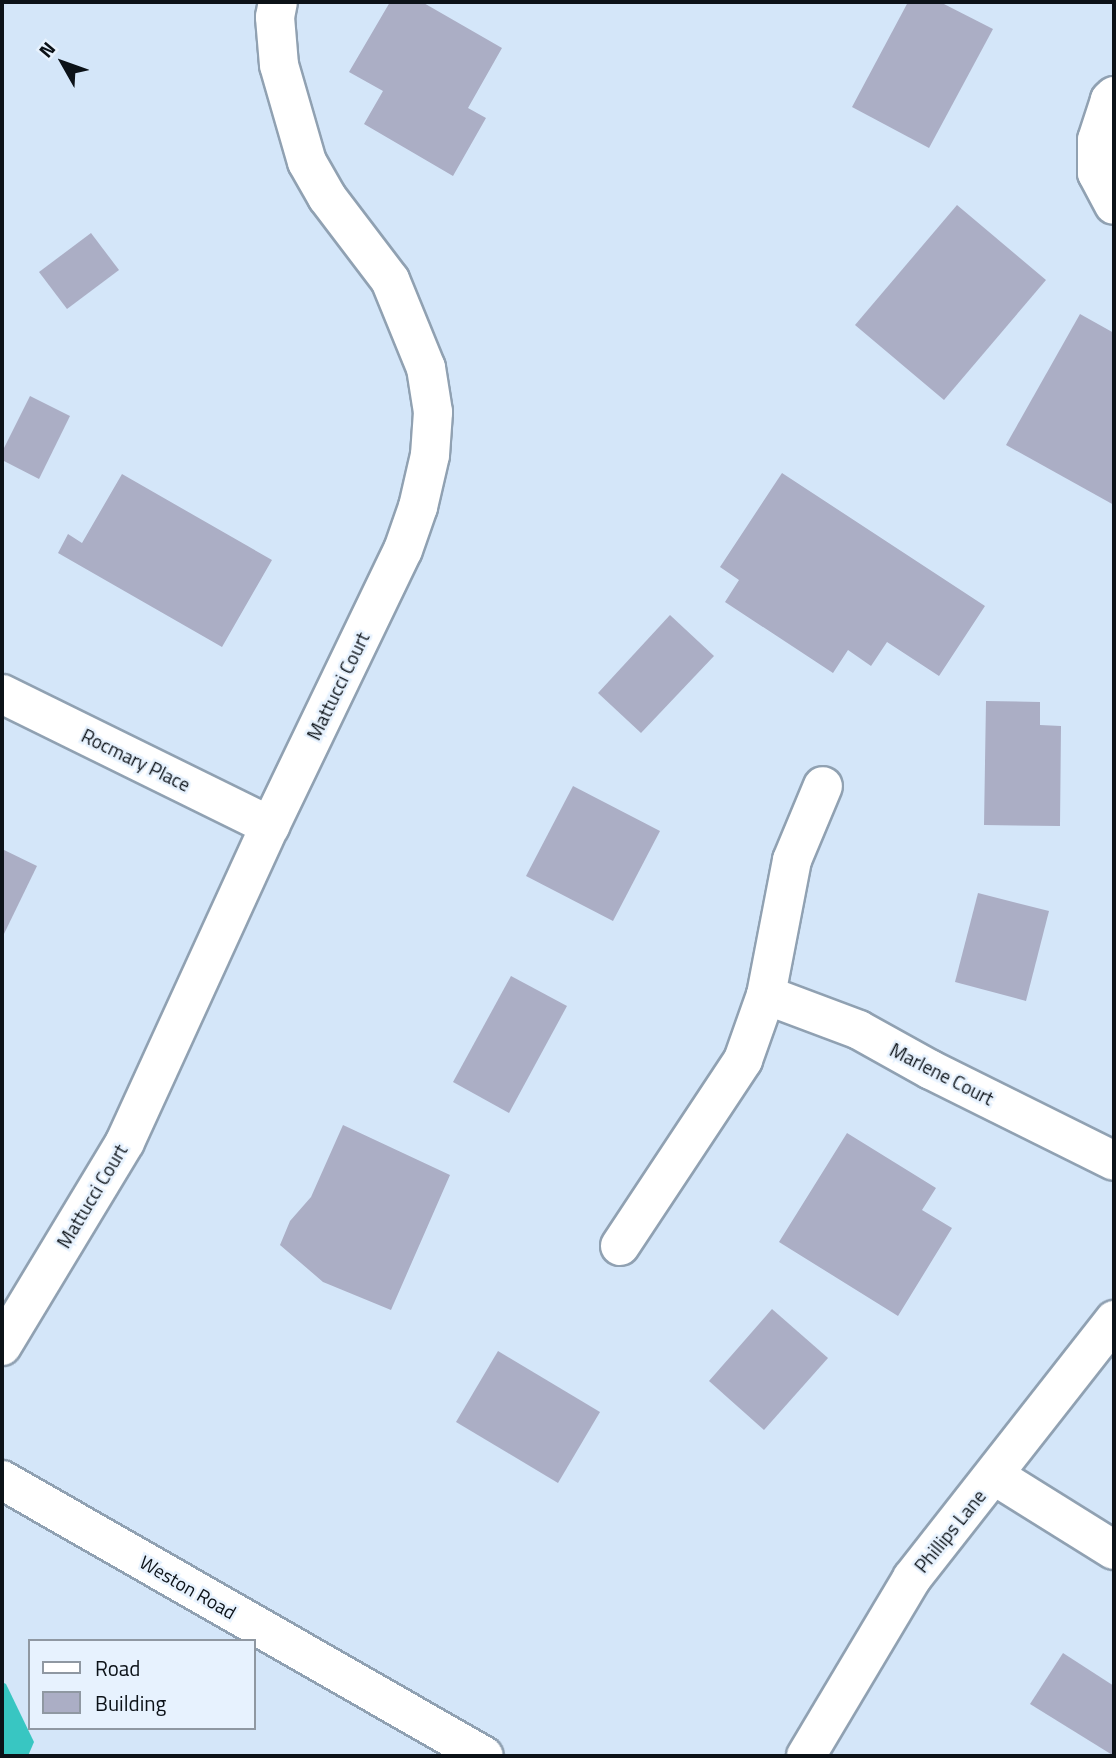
<!DOCTYPE html>
<style>
body{margin:0}
#map{position:relative;width:1116px;height:1758px;overflow:hidden;background:#d4e6f9;font-family:"Titillium Web",sans-serif}
div>[style]{position:absolute}
.water>*{inset:0;background:#38c6c2}
.building>*{inset:0;background:#abaec5}
.roads{filter:drop-shadow(2px 0 #90a1b2) drop-shadow(-2px 0 #90a1b2) drop-shadow(0 2px #90a1b2) drop-shadow(0 -2px #90a1b2)}
.minor>*{height:38px;margin:-19px;padding:0 19px;transform-origin:19px;border-radius:19px;background:#fff}
.major>*{height:38px;margin:-19px;padding:0 19px;transform-origin:19px;border-radius:19px;background:#fff}
span{translate:-50% -50%;white-space:nowrap;text-align:center;line-height:1.15;-webkit-text-stroke:5px #e7f2fe;paint-order:stroke}
.street-label{font-size:19px;color:#0c1218}
.frame{position:absolute;inset:0;border:4px solid #0c1218;pointer-events:none}
.legend{position:absolute;left:28px;top:1639px;width:228px;height:91px;box-sizing:border-box;background:#e7f2fe;border:2px solid #8f98a2;margin:0;padding:9px 12px;list-style:none;font-size:21px;color:#0c1218}
.legend li{display:flex;align-items:center;gap:14px;height:35px}
.legend b{width:35px;border:2px solid #8f98a2}
.north{position:absolute;left:28px;top:28px;width:70px;height:70px;-webkit-text-stroke:5px #e7f2fe;paint-order:stroke;rotate:310deg;font-size:19px;font-weight:700;line-height:28px;text-align:center;color:#0c1218}
.north::after{content:'';display:block;margin:auto;width:24px;height:32px;background:#0c1218;clip-path:polygon(50% 0,100% 100%,50% 72%,0 100%)}
</style>
<div id="map">
<div class="water">
<div style="clip-path:polygon(2px 1682px,6px 1684px,34px 1742px,28px 1756px,2px 1756px)"></div>
</div>
<div class="building">
<div style="clip-path:polygon(390px 2px,422px 2px,502px 48px,468px 108px,486px 118px,453px 176px,364px 124px,383px 91px,349px 72px)"></div>
<div style="clip-path:polygon(908px 2px,940px 2px,993px 29px,929px 148px,852px 107px)"></div>
<div style="clip-path:polygon(957px 205px,1046px 280px,944px 400px,855px 325px)"></div>
<div style="clip-path:polygon(91px 233px,119px 270px,67px 309px,39px 272px)"></div>
<div style="clip-path:polygon(1080px 314px,1114px 333px,1114px 505px,1006px 445px)"></div>
<div style="clip-path:polygon(30px 396px,70px 416px,39px 479px,2px 460px,2px 452px)"></div>
<div style="clip-path:polygon(782px 473px,985px 606px,939px 676px,887px 642px,871px 666px,848px 650px,833px 673px,725px 602px,739px 580px,720px 567px)"></div>
<div style="clip-path:polygon(122px 474px,272px 560px,222px 647px,58px 553px,68px 534px,82px 543px)"></div>
<div style="clip-path:polygon(670px 615px,714px 656px,641px 733px,598px 693px)"></div>
<div style="clip-path:polygon(986px 701px,1040px 702px,1040px 725px,1061px 726px,1060px 826px,984px 825px)"></div>
<div style="clip-path:polygon(573px 786px,660px 831px,613px 921px,526px 876px)"></div>
<div style="clip-path:polygon(2px 849px,37px 866px,2px 938px)"></div>
<div style="clip-path:polygon(978px 893px,1049px 911px,1026px 1001px,955px 982px)"></div>
<div style="clip-path:polygon(511px 976px,567px 1006px,509px 1113px,453px 1082px)"></div>
<div style="clip-path:polygon(343px 1125px,450px 1175px,391px 1310px,323px 1282px,280px 1245px,290px 1221px,311px 1197px)"></div>
<div style="clip-path:polygon(847px 1133px,936px 1188px,922px 1210px,952px 1228px,898px 1316px,779px 1242px)"></div>
<div style="clip-path:polygon(772px 1309px,828px 1358px,764px 1430px,709px 1381px)"></div>
<div style="clip-path:polygon(498px 1351px,600px 1412px,558px 1483px,456px 1422px)"></div>
<div style="clip-path:polygon(1063px 1653px,1114px 1686px,1114px 1756px,1030px 1704px)"></div>
</div>
<div class="roads">
<div class="minor">
<div style="left:1114px;top:96px;width:6px;rotate:135deg"></div>
<div style="left:1110px;top:100px;width:42px;rotate:108deg"></div>
<div style="left:1097px;top:140px;width:33px;rotate:90deg"></div>
<div style="left:1097px;top:173px;width:36px;rotate:62deg"></div>
<div style="left:2px;top:694px;width:299px;rotate:26.2deg"></div>
<div style="left:766px;top:995px;width:99px;rotate:20.6deg"></div>
<div style="left:859px;top:1030px;width:82px;rotate:29.1deg"></div>
<div style="left:931px;top:1070px;width:204px;rotate:26.4deg"></div>
<div style="left:620px;top:1246px;width:223px;rotate:-56.5deg"></div>
<div style="left:743px;top:1060px;width:69px;rotate:-70.5deg"></div>
<div style="left:766px;top:995px;width:137px;rotate:-79.1deg"></div>
<div style="left:792px;top:860px;width:80px;rotate:-67.3deg"></div>
<div style="left:2px;top:1346px;width:238px;rotate:-58.9deg"></div>
<div style="left:125px;top:1142px;width:348px;rotate:-65.4deg"></div>
<div style="left:270px;top:826px;width:306px;rotate:-64.3deg"></div>
<div style="left:403px;top:550px;width:46px;rotate:-70.8deg"></div>
<div style="left:418px;top:507px;width:53px;rotate:-77deg"></div>
<div style="left:430px;top:455px;width:43px;rotate:-86deg"></div>
<div style="left:433px;top:412px;width:45px;rotate:-99deg"></div>
<div style="left:426px;top:368px;width:95px;rotate:-112.2deg"></div>
<div style="left:390px;top:280px;width:104px;rotate:-127.2deg"></div>
<div style="left:327px;top:197px;width:40px;rotate:-119.7deg"></div>
<div style="left:307px;top:162px;width:101px;rotate:-106.1deg"></div>
<div style="left:279px;top:65px;width:48px;rotate:-94.8deg"></div>
<div style="left:275px;top:17px;width:15px;rotate:-79deg"></div>
<div style="left:995px;top:1476px;width:140px;rotate:31.9deg"></div>
<div style="left:806px;top:1756px;width:207px;rotate:-59.2deg"></div>
<div style="left:912px;top:1578px;width:328px;rotate:-51.9deg"></div>
</div>
<div class="major">
<div style="left:2px;top:1480px;width:555px;rotate:29.8deg"></div>
</div>
</div>
<div class="street-label">
<span style="left:338px;top:686px;rotate:-64deg">Mattucci Court</span>
<span style="left:136px;top:760px;rotate:26deg">Rocmary Place</span>
<span style="left:942px;top:1074px;rotate:27deg">Marlene Court</span>
<span style="left:92px;top:1196px;rotate:-59deg">Mattucci Court</span>
<span style="left:950px;top:1531px;rotate:-51deg">Phillips Lane</span>
<span style="left:188px;top:1587px;rotate:30deg">Weston Road</span>
</div>
<div class="frame"></div>
<ul class="legend">
<li><b style="height:9px;background:#fff"></b>Road</li>
<li><b style="height:19px;background:#abaec5"></b>Building</li>
</ul>
<div class="north">N</div>
</div>
